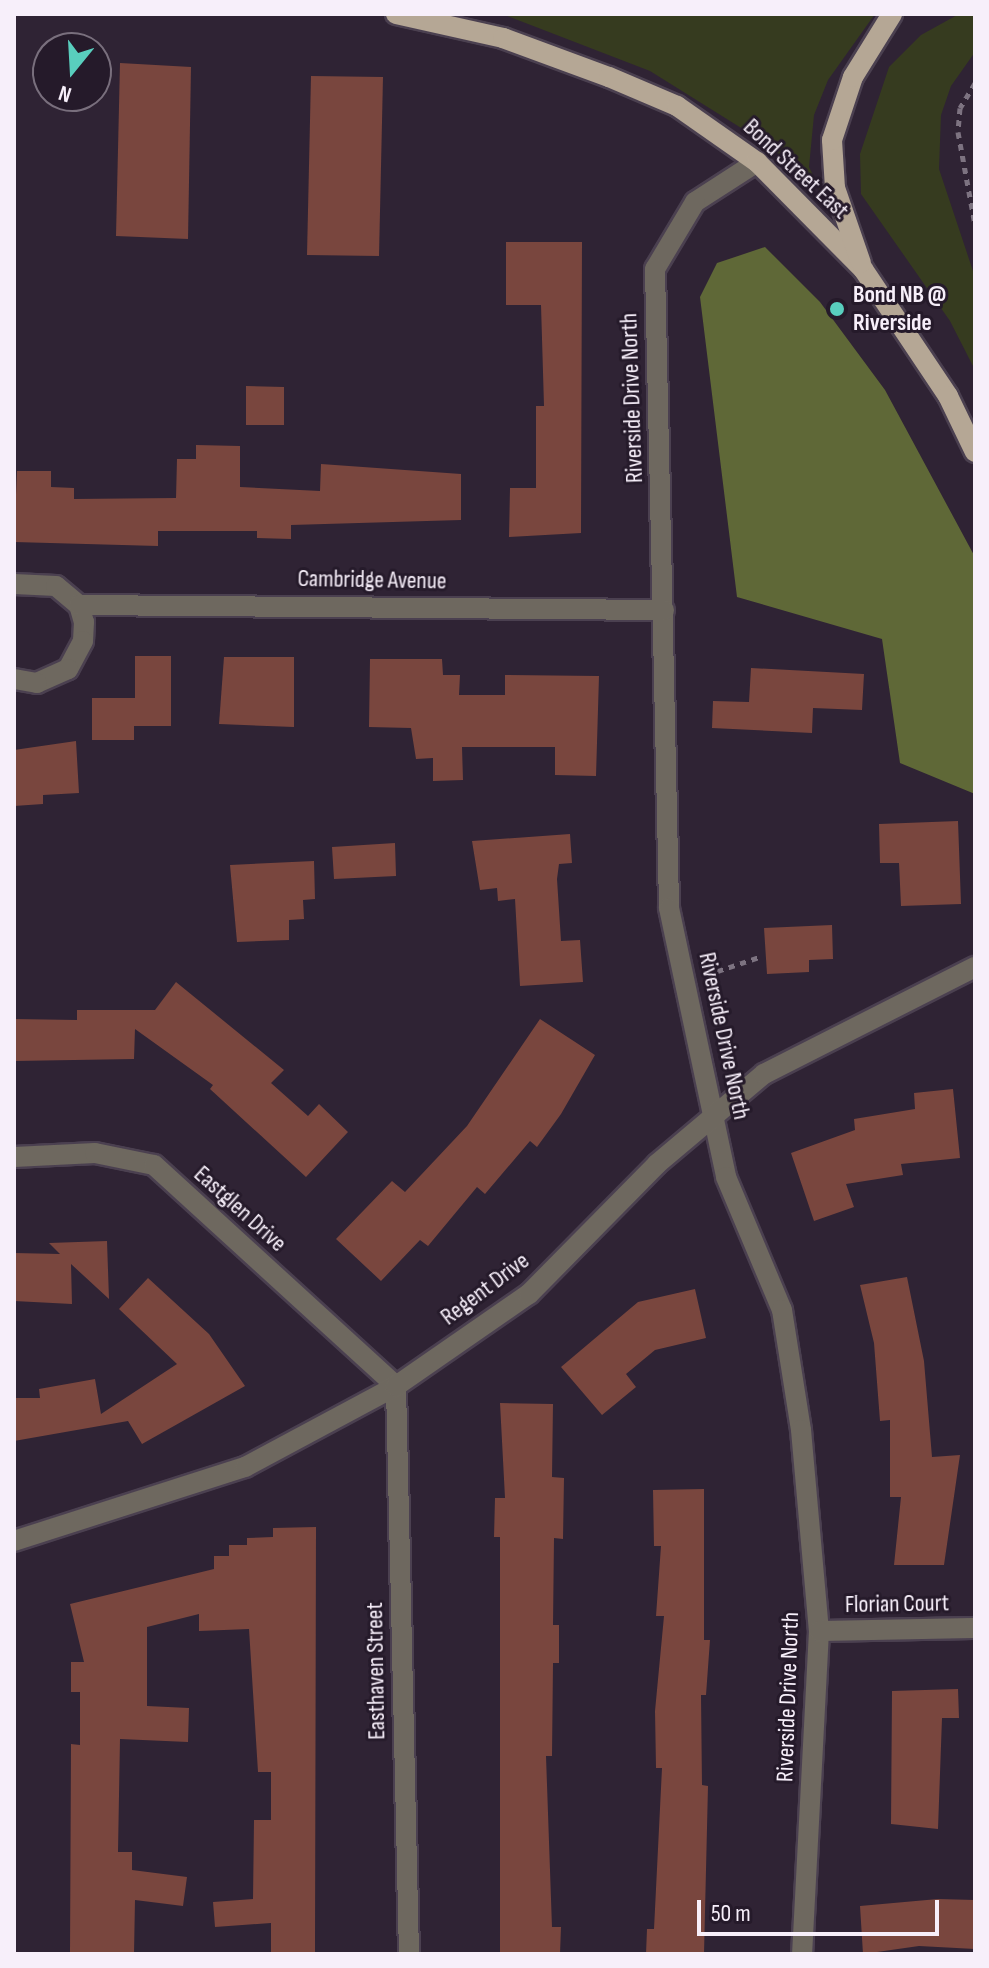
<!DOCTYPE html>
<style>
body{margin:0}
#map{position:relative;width:989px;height:1968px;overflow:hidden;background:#2f2334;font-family:"Sofia Sans Condensed",sans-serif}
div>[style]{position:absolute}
.green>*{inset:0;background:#363b1f}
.forest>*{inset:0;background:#5f6837}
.building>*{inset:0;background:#79463e}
.path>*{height:5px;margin-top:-2.5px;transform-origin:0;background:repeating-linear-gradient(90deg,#7d7381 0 6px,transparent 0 12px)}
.roads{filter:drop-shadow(2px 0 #4b4050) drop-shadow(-2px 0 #4b4050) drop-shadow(0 2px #4b4050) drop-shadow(0 -2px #4b4050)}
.street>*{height:20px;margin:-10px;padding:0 10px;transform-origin:10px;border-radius:10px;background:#6e685f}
.primary>*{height:20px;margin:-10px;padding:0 10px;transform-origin:10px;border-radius:10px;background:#b5a795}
.dots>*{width:22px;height:22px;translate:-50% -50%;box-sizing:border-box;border:4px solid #251a2a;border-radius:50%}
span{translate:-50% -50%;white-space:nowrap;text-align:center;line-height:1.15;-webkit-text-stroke:6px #251a2a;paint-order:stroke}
.street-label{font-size:24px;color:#f7effa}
.poi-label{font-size:24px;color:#f7effa;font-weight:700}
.left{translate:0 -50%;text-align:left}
.frame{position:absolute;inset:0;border:16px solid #f7effa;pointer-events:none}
.north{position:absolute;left:32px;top:32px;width:80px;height:80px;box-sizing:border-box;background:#251a2a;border:2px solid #796f7d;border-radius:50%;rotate:198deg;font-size:22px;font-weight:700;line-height:32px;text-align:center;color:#f7effa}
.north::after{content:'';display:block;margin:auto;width:28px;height:36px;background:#59cebe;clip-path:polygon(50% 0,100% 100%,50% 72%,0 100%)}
.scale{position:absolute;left:697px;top:1900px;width:242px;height:36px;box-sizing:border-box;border:4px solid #f7effa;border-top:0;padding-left:10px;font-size:24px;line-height:28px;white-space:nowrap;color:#f7effa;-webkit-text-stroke:6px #251a2a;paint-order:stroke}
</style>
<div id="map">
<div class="green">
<div style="clip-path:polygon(502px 14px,875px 14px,828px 80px,814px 115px,809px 167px,821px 191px,762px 141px,650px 71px)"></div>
<div style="clip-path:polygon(959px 14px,975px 14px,975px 52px,951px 86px,941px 115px,939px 169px,975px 277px,975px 370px,950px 321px,861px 194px,860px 154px,889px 67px,921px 35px)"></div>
</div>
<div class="forest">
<div style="clip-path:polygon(765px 247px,820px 302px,885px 390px,975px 557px,975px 794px,900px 763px,882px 639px,737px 597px,700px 297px,717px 263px)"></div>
</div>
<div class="building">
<div style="clip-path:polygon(120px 63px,191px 67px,188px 239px,116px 236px)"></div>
<div style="clip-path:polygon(311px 76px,383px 77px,379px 256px,307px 255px)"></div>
<div style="clip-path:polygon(506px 242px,582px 242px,581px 533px,509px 537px,510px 488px,536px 488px,536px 406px,544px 406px,541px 305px,506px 305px)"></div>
<div style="clip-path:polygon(246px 386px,284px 387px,284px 425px,246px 425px)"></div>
<div style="clip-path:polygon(196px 445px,240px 446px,240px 487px,320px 491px,321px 464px,461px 474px,461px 520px,291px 525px,291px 539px,257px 538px,257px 531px,158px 531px,158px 546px,14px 542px,17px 471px,51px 471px,51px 487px,74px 488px,74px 499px,176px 498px,177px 459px,196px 459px)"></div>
<div style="clip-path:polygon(135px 656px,171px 656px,171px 726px,134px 726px,134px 740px,92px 740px,92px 698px,135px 698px)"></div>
<div style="clip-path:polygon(224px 657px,294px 657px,294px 727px,219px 724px)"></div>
<div style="clip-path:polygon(370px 659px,442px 659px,443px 675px,460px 675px,459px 695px,505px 695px,505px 675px,599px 676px,596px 776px,555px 775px,555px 747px,462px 747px,463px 780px,433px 781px,433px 758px,416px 759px,411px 728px,369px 727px)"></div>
<div style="clip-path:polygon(751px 668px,864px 674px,862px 710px,813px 708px,812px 733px,712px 728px,713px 701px,749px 702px)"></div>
<div style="clip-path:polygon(76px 741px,79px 793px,43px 795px,43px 804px,14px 806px,14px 750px)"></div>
<div style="clip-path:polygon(958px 821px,961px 904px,901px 906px,899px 863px,880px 863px,879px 824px)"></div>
<div style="clip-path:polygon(570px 834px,572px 863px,559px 864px,557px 879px,561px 941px,580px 940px,583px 982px,520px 986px,515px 899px,498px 901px,497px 888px,480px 890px,472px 841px)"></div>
<div style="clip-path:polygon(395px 843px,396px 876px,334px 879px,332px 847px)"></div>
<div style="clip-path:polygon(314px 861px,315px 899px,303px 900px,304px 919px,289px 920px,289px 940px,237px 942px,230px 865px)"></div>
<div style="clip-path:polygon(832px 925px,833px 959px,809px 960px,809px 972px,767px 974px,764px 928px)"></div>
<div style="clip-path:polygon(176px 982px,284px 1070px,271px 1083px,308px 1116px,319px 1104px,348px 1132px,306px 1177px,210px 1089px,213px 1085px,135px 1029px,134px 1059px,14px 1061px,14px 1019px,77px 1020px,77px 1010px,155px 1010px)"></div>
<div style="clip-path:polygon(540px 1019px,595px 1055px,561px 1114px,537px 1147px,530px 1141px,485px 1194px,477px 1187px,428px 1246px,420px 1240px,381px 1281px,336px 1239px,392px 1181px,405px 1192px,467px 1126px)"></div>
<div style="clip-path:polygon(953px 1089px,960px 1158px,901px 1164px,903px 1175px,846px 1184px,854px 1207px,814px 1221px,791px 1153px,855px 1130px,854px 1119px,915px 1109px,914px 1093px)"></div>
<div style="clip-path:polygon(107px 1241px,109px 1299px,71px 1264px,72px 1304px,14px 1301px,14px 1253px,60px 1254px,49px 1243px)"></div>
<div style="clip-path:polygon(907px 1277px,924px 1361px,932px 1457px,960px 1455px,944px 1565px,894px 1565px,901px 1497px,890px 1497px,890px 1420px,880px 1421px,874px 1343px,860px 1285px)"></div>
<div style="clip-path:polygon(148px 1278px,209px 1334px,245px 1386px,142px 1444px,128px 1421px,14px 1441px,14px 1398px,40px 1398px,39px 1389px,95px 1379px,101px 1414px,177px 1364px,119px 1309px)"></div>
<div style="clip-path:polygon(695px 1289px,706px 1338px,655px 1350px,626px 1374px,636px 1387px,602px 1415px,561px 1367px,638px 1302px)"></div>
<div style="clip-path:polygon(500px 1403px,553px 1404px,552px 1477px,564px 1478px,563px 1539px,554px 1538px,553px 1625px,559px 1625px,559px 1663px,553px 1663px,552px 1756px,546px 1756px,552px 1927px,561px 1927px,560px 1954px,500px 1954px,500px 1537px,494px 1537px,495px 1498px,505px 1498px)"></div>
<div style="clip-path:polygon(704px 1489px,704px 1640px,710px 1640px,706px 1695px,701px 1695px,702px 1785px,708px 1786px,704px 1954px,646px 1954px,647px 1929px,654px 1929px,662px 1768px,656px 1768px,655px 1711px,664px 1616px,656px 1616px,661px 1546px,654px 1546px,653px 1490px)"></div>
<div style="clip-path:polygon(316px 1527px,315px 1954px,271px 1954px,271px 1923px,215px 1927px,213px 1902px,253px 1899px,254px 1820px,271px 1820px,271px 1772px,258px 1772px,249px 1629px,199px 1631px,199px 1614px,147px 1627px,147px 1706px,189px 1708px,188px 1742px,120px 1739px,118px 1852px,132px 1852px,132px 1870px,187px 1877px,183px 1906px,135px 1900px,134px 1954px,70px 1954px,71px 1744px,80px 1745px,80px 1692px,71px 1692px,71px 1662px,84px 1662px,70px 1604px,214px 1569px,214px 1556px,229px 1556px,229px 1545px,247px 1545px,247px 1538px,273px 1537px,273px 1528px)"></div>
<div style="clip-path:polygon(958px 1689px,959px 1718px,942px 1718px,938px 1829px,891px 1824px,892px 1691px)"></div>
<div style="clip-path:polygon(938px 1899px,975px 1900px,975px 1949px,919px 1946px,863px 1954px,860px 1906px)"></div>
</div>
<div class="path">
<div style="left:975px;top:83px;width:29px;rotate:121deg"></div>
<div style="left:960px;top:108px;width:24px;rotate:95deg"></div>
<div style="left:958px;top:132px;width:95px;rotate:79.6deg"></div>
<div style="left:706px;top:975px;width:59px;rotate:-18.7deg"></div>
</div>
<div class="roads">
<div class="street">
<div style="left:757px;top:162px;width:74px;rotate:147.2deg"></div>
<div style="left:695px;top:202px;width:78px;rotate:120.8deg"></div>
<div style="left:655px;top:269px;width:639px;rotate:88.74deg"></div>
<div style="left:669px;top:908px;width:275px;rotate:78deg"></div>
<div style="left:726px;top:1177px;width:144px;rotate:67.2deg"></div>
<div style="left:782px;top:1310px;width:121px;rotate:81deg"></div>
<div style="left:801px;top:1430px;width:202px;rotate:84.9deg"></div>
<div style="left:819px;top:1631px;width:323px;rotate:93deg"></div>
<div style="left:14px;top:584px;width:42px;rotate:2.7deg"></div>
<div style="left:56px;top:586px;width:30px;rotate:40deg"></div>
<div style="left:79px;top:605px;width:18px;rotate:74deg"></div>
<div style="left:84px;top:622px;width:19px;rotate:93deg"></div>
<div style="left:83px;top:641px;width:32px;rotate:118deg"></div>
<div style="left:68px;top:669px;width:34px;rotate:156deg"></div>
<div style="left:37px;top:683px;width:23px;rotate:-170deg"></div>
<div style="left:79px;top:605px;width:585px;rotate:0.49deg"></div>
<div style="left:14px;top:1157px;width:81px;rotate:-2.8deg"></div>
<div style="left:95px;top:1153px;width:60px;rotate:11.5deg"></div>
<div style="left:154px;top:1165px;width:328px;rotate:42.4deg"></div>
<div style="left:396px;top:1386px;width:568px;rotate:88.69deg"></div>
<div style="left:14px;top:1541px;width:243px;rotate:-17.8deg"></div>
<div style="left:245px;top:1467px;width:171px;rotate:-28.2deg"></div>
<div style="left:396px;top:1386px;width:162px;rotate:-34.7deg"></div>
<div style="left:529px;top:1294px;width:182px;rotate:-45.4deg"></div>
<div style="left:657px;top:1164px;width:140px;rotate:-40.1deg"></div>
<div style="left:764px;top:1074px;width:237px;rotate:-26.9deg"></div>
<div style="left:819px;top:1631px;width:156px;rotate:-1.1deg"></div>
</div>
<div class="primary">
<div style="left:396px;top:14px;width:110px;rotate:12.6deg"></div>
<div style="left:503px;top:38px;width:113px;rotate:20.2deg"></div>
<div style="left:609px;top:77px;width:74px;rotate:23.1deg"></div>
<div style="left:677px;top:106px;width:98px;rotate:35deg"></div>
<div style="left:757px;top:162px;width:151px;rotate:45.3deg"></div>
<div style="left:863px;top:269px;width:153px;rotate:56.2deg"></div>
<div style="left:948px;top:396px;width:62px;rotate:64.3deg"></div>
<div style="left:861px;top:263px;width:79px;rotate:-109.1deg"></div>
<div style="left:835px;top:188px;width:48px;rotate:-93.6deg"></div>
<div style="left:832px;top:140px;width:66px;rotate:-71.6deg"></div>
<div style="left:853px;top:77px;width:74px;rotate:-58.2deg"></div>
</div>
</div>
<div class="dots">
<div style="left:837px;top:309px;background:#59cebe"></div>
</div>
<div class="street-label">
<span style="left:796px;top:169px;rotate:43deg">Bond Street East</span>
<span style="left:632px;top:398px;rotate:-92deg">Riverside Drive North</span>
<span style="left:372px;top:580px;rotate:1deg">Cambridge Avenue</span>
<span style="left:724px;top:1036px;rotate:78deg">Riverside Drive North</span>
<span style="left:240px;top:1209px;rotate:42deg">Eastglen Drive</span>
<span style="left:485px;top:1289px;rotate:-37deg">Regent Drive</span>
<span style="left:897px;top:1604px;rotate:-1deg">Florian Court</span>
<span style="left:376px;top:1671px;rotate:-91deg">Easthaven Street</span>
<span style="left:788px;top:1697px;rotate:-88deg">Riverside Drive North</span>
</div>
<div class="poi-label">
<span class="left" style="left:853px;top:309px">Bond NB @<br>Riverside</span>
</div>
<div class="frame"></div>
<div class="north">N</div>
<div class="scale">50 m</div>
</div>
